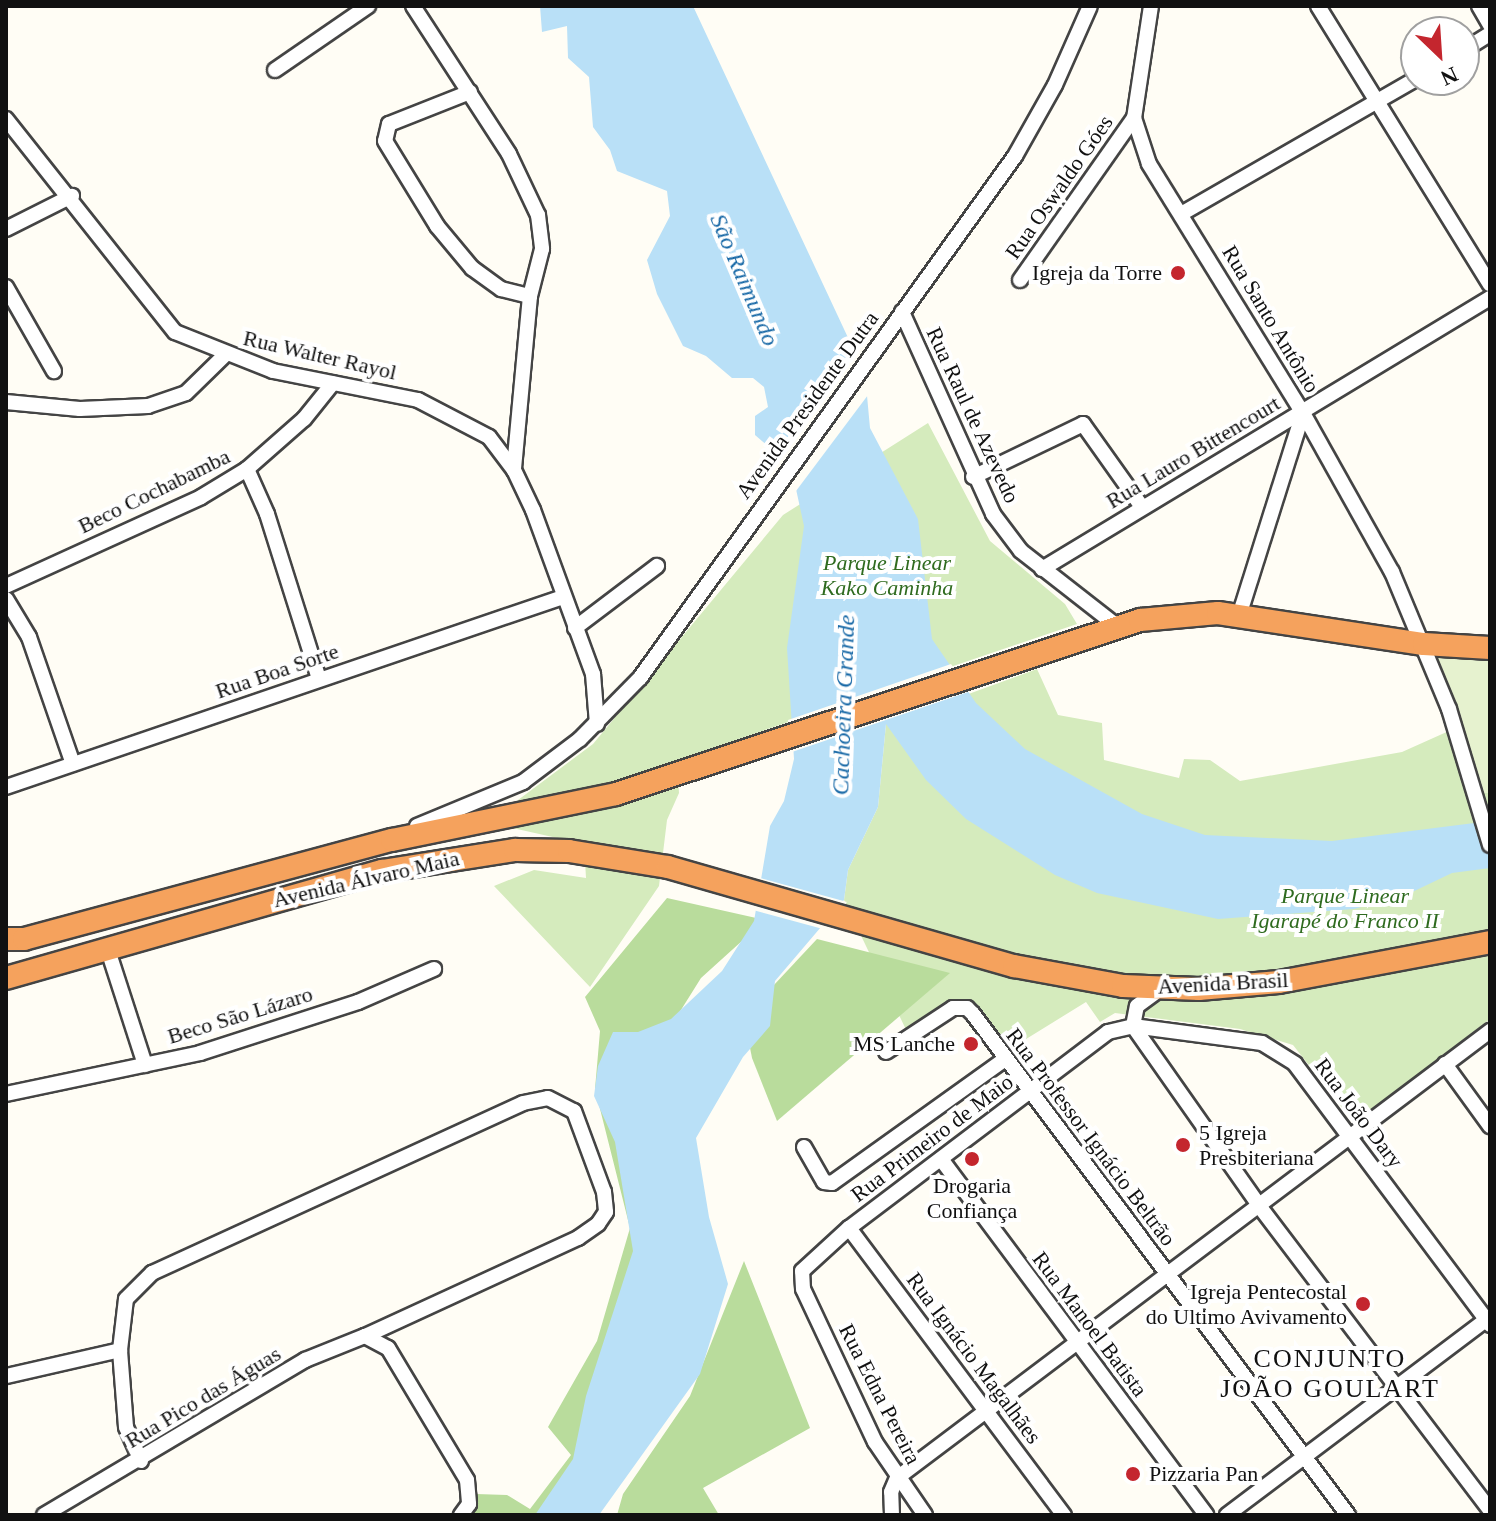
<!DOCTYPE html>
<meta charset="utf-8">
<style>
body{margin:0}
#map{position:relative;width:1496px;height:1521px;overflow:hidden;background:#fffdf5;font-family:Georgia,serif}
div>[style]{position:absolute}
.green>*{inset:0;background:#d5ebbd}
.forest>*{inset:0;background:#b9dc9c}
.pitch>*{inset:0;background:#e6f2cf}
.water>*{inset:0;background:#b9e0f7}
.pier>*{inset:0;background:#fffdf5}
.roads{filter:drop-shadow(2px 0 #444) drop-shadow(-2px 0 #444) drop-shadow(0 2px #444) drop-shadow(0 -2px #444)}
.minor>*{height:14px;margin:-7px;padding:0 7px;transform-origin:7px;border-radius:7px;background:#fff}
.highway>*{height:22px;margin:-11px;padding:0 11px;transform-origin:11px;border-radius:11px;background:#f5a25d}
.dots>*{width:22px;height:22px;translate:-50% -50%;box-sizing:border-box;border:4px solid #fff;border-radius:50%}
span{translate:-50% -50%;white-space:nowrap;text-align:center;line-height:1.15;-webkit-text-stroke:8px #fff;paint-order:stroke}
.street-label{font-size:22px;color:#111}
.poi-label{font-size:22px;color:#111}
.right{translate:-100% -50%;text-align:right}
.left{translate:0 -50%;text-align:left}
.park-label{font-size:22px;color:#2f6b1f;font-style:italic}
.water-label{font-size:24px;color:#1768a6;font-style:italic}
.quarter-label{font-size:26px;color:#111;letter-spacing:2px}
.frame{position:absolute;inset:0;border:8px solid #111;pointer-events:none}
.north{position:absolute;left:1400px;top:16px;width:80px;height:80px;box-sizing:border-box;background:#fff;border:2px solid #a0a0a0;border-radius:50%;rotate:155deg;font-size:22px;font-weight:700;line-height:32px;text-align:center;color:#111}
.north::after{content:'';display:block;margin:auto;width:28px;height:36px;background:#c4262e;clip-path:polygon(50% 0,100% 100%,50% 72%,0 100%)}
</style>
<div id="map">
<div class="green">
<div style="clip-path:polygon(928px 423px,990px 541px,1065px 604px,1077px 624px,677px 760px,679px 793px,667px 820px,659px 886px,590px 987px,494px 886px,534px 870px,586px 878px,584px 844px,508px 827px,510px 806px,593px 744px,783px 515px)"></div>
<div style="clip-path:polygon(1435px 652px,1490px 659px,1490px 1019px,1355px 1124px,1293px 1045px,1240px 1029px,1115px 1013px,1100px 1022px,1086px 1002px,997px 1057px,959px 1006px,910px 1038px,844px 900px,848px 870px,878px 807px,886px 724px,1037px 669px,1058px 715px,1102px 723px,1104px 760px,1179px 778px,1184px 759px,1210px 760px,1240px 781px,1402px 752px,1460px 726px)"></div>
</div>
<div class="forest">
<div style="clip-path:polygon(667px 898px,765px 920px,701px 978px,644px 1069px,682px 1221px,550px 1515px,460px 1515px,476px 1494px,507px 1495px,530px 1509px,571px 1455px,548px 1427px,597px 1341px,630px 1228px,595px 1089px,600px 1031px,585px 997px)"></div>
<div style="clip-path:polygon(817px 939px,950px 973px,777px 1121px,752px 1058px,744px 1017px)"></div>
<div style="clip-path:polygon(744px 1261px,810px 1428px,703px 1488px,719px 1515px,617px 1515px,623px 1494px,690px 1396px)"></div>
</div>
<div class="pitch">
<div style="clip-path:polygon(1437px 654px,1490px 660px,1490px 793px,1481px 793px)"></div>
</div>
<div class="water">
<div style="clip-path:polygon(540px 6px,693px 6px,865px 374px,870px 428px,918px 519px,932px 639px,976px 703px,1025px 749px,1142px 814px,1205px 835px,1332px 841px,1490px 821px,1490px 868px,1452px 873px,1406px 895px,1354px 909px,1218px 919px,1097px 893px,1055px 875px,966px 819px,926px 780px,886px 724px,878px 807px,848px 870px,844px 900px,775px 981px,770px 1026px,743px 1057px,696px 1138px,709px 1217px,728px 1284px,700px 1374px,599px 1515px,535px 1515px,573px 1459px,586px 1396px,633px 1251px,615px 1142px,594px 1096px,598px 1066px,613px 1032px,638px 1032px,671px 1019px,722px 971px,754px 921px,770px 826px,784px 801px,794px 759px,787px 648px,804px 526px,791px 466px,755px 435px,755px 416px,768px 407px,764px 387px,753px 378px,732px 378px,706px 356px,683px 346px,657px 294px,647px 260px,670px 216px,667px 191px,617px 171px,610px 150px,593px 127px,589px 77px,568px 58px,567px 26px,542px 32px)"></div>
</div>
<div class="pier">
<div style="clip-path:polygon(858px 349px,871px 391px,793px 495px,787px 468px,776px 458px)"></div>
<div style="clip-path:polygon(951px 664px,971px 691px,789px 753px,788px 720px)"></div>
<div style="clip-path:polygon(760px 878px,847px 902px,823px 929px,753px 910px)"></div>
</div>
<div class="roads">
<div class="minor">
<div style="left:413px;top:6px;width:176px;rotate:57deg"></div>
<div style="left:509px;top:154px;width:68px;rotate:64.6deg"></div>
<div style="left:538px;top:215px;width:34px;rotate:83deg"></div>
<div style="left:542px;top:249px;width:49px;rotate:104.3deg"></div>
<div style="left:530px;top:296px;width:175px;rotate:95.3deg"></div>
<div style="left:1151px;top:6px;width:113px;rotate:98.6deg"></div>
<div style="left:1134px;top:118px;width:48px;rotate:71.9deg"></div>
<div style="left:1149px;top:164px;width:293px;rotate:58.3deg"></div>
<div style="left:1303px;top:413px;width:182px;rotate:60.8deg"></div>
<div style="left:1392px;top:572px;width:148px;rotate:67.4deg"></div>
<div style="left:1449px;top:709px;width:142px;rotate:73.2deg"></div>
<div style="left:1318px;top:6px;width:327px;rotate:58.3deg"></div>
<div style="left:1479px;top:6px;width:22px;rotate:60deg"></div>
<div style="left:1464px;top:50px;width:31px;rotate:-32deg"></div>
<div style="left:275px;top:70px;width:113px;rotate:-34.5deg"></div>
<div style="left:470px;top:92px;width:87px;rotate:158.4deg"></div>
<div style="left:389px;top:124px;width:17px;rotate:103deg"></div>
<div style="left:385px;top:141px;width:100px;rotate:58.5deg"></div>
<div style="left:437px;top:226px;width:55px;rotate:50.2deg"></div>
<div style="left:472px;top:268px;width:36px;rotate:36deg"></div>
<div style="left:501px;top:289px;width:30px;rotate:14deg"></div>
<div style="left:6px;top:119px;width:272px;rotate:51.6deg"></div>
<div style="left:175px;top:332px;width:105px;rotate:21.7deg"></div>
<div style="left:273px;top:371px;width:148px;rotate:11.3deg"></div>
<div style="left:418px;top:400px;width:80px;rotate:27.5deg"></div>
<div style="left:489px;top:437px;width:41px;rotate:52.9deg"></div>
<div style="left:514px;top:470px;width:44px;rotate:64.6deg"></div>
<div style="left:533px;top:510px;width:175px;rotate:69.9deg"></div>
<div style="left:593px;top:674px;width:50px;rotate:85.4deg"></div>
<div style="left:1181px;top:214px;width:271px;rotate:-29.9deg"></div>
<div style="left:6px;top:229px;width:74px;rotate:-26.6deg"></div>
<div style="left:1020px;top:280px;width:198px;rotate:-54.9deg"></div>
<div style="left:6px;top:287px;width:97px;rotate:60.3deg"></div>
<div style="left:902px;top:312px;width:222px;rotate:65.7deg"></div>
<div style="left:993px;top:514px;width:46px;rotate:52.9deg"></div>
<div style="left:1021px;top:551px;width:122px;rotate:38deg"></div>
<div style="left:6px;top:402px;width:74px;rotate:5.4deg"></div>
<div style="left:80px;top:409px;width:68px;rotate:-2.5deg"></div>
<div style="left:148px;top:406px;width:40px;rotate:-18.9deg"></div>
<div style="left:186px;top:393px;width:54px;rotate:-44.3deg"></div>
<div style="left:247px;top:469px;width:49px;rotate:66deg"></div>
<div style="left:267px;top:514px;width:173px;rotate:72.5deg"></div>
<div style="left:973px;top:477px;width:122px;rotate:-25.7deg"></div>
<div style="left:1083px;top:424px;width:102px;rotate:54.6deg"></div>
<div style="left:1042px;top:569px;width:524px;rotate:-31.17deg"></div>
<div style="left:6px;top:586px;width:214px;rotate:-24.5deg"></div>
<div style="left:201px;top:497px;width:54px;rotate:-31.3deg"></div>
<div style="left:247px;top:469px;width:76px;rotate:-41.3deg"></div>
<div style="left:304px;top:419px;width:46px;rotate:-51.1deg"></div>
<div style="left:6px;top:599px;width:44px;rotate:58.8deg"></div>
<div style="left:29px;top:637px;width:134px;rotate:70.9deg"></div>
<div style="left:1239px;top:616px;width:213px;rotate:-72.5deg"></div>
<div style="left:575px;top:628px;width:103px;rotate:-37.1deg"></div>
<div style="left:6px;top:787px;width:589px;rotate:-18.84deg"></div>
<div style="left:417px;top:826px;width:115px;rotate:-22.5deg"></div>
<div style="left:523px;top:782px;width:71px;rotate:-37deg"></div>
<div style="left:580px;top:739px;width:86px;rotate:-45.5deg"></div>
<div style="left:640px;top:678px;width:643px;rotate:-54.31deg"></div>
<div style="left:1015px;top:156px;width:81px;rotate:-60.6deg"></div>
<div style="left:1055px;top:85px;width:86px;rotate:-66.1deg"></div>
<div style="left:107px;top:947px;width:124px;rotate:72.1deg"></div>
<div style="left:1133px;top:1026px;width:221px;rotate:54.9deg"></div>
<div style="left:1260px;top:1207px;width:380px;rotate:52.8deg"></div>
<div style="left:1133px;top:1026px;width:130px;rotate:7.5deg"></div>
<div style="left:1262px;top:1043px;width:39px;rotate:32deg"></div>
<div style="left:1295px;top:1064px;width:326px;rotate:53.2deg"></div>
<div style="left:886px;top:1052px;width:80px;rotate:-33.3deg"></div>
<div style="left:953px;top:1008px;width:14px"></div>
<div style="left:967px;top:1008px;width:8px;rotate:45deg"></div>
<div style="left:973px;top:1014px;width:626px;rotate:53.19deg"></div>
<div style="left:1445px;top:1064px;width:77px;rotate:54deg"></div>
<div style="left:6px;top:1094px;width:198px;rotate:-11.9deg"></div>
<div style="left:200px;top:1053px;width:166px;rotate:-17.9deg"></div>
<div style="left:358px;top:1002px;width:83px;rotate:-23.5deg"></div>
<div style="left:804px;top:1147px;width:40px;rotate:60.3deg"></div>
<div style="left:824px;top:1182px;width:8px;rotate:7deg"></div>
<div style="left:832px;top:1183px;width:213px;rotate:-35.6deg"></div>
<div style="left:941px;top:1159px;width:444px;rotate:53.3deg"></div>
<div style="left:849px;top:1228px;width:359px;rotate:53.2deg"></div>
<div style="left:6px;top:1376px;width:117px;rotate:-12.8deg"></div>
<div style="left:141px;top:1461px;width:37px;rotate:-114deg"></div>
<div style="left:126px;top:1427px;width:77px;rotate:-94.5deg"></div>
<div style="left:120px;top:1350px;width:51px;rotate:-83.3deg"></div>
<div style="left:126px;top:1299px;width:37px;rotate:-45deg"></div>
<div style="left:152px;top:1273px;width:408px;rotate:-24.6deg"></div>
<div style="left:523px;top:1103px;width:25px;rotate:-11deg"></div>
<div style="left:548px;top:1098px;width:29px;rotate:27deg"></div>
<div style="left:574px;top:1111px;width:86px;rotate:69.7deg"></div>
<div style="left:604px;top:1192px;width:20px;rotate:84deg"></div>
<div style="left:606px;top:1212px;width:14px;rotate:124deg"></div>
<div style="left:598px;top:1224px;width:24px;rotate:145deg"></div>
<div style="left:578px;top:1238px;width:234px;rotate:155.3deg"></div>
<div style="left:44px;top:1515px;width:304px;rotate:-30.7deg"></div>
<div style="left:305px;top:1360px;width:65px;rotate:-21.8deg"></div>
<div style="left:365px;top:1336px;width:26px;rotate:28deg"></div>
<div style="left:388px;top:1348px;width:154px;rotate:59.1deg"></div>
<div style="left:467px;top:1480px;width:24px;rotate:85deg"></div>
<div style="left:469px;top:1504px;width:14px;rotate:126deg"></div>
<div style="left:892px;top:1515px;width:23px;rotate:-92deg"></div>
<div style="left:891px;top:1492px;width:15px;rotate:-67deg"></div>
<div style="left:897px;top:1478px;width:743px;rotate:-37.01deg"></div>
<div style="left:925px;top:1515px;width:88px;rotate:-124.4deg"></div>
<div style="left:875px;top:1442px;width:169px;rotate:-115.2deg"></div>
<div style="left:803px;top:1289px;width:18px;rotate:-93deg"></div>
<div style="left:802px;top:1271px;width:64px;rotate:-42.5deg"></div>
<div style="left:849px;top:1228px;width:325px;rotate:-37.1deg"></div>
<div style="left:1108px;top:1032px;width:26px;rotate:-13deg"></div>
<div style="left:1133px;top:1026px;width:20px;rotate:-79deg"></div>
<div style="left:1137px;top:1006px;width:29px;rotate:-36deg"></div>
<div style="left:1227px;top:1515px;width:329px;rotate:-37deg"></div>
</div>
<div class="highway">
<div style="left:6px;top:939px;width:18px"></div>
<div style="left:24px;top:939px;width:381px;rotate:-15.1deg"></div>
<div style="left:392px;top:840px;width:229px;rotate:-11.6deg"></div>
<div style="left:616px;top:794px;width:552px;rotate:-18.37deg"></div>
<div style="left:1140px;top:620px;width:78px;rotate:-5.1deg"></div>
<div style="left:1218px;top:613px;width:208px;rotate:8.6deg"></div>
<div style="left:1424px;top:644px;width:66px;rotate:3.5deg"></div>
<div style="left:6px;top:978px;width:391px;rotate:-15.9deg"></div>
<div style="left:382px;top:871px;width:135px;rotate:-9deg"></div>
<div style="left:515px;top:850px;width:54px;rotate:1.1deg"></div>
<div style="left:569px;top:851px;width:100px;rotate:9.2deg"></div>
<div style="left:668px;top:867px;width:360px;rotate:16deg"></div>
<div style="left:1014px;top:966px;width:111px;rotate:10.4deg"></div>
<div style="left:1123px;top:986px;width:76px;rotate:2.3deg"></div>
<div style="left:1199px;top:989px;width:80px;rotate:-5deg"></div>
<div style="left:1279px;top:982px;width:215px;rotate:-10.7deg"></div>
</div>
</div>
<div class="dots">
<div style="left:1178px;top:273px;background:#c4262e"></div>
<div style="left:971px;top:1044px;background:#c4262e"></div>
<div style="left:1183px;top:1145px;background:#c4262e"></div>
<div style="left:972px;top:1159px;background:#c4262e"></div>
<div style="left:1363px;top:1304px;background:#c4262e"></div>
<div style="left:1133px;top:1474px;background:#c4262e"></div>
</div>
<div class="street-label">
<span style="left:1059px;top:187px;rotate:-55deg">Rua Oswaldo Góes</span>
<span style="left:1271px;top:319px;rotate:59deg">Rua Santo Antônio</span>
<span style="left:320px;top:355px;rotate:13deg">Rua Walter Rayol</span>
<span style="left:807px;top:405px;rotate:-54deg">Avenida Presidente Dutra</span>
<span style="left:973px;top:415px;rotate:65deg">Rua Raul de Azevedo</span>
<span style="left:1193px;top:452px;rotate:-31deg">Rua Lauro Bittencourt</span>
<span style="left:154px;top:491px;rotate:-26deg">Beco Cochabamba</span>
<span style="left:277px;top:671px;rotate:-19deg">Rua Boa Sorte</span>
<span style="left:366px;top:879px;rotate:-13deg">Avenida Álvaro Maia</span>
<span style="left:1223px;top:983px;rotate:-3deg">Avenida Brasil</span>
<span style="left:240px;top:1015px;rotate:-17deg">Beco São Lázaro</span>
<span style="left:1359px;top:1113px;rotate:53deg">Rua João Dary</span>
<span style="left:1091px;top:1137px;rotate:53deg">Rua Professor Ignácio Beltrão</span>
<span style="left:932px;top:1138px;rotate:-37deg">Rua Primeiro de Maio</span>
<span style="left:1090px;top:1324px;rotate:53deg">Rua Manoel Batista</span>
<span style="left:974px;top:1358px;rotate:53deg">Rua Ignácio Magalhães</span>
<span style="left:880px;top:1394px;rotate:63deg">Rua Edna Pereira</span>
<span style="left:203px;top:1397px;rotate:-31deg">Rua Pico das Águas</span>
</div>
<div class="poi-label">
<span class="right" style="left:1162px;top:273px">Igreja da Torre</span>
<span class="right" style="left:955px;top:1044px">MS Lanche</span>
<span class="left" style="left:1199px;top:1145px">5 Igreja<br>Presbiteriana</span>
<span style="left:972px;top:1198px">Drogaria<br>Confiança</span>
<span class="right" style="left:1347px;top:1304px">Igreja Pentecostal<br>do Ultimo Avivamento</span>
<span class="left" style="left:1149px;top:1474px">Pizzaria Pan</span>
</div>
<div class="park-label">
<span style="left:887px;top:575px">Parque Linear<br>Kako Caminha</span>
<span style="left:1345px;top:908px">Parque Linear<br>Igarapé do Franco II</span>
</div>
<div class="water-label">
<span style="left:744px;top:280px;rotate:67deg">São Raimundo</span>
<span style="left:844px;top:705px;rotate:-88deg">Cachoeira Grande</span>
</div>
<div class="quarter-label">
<span style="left:1330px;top:1374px">CONJUNTO<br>JOÃO GOULART</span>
</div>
<div class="frame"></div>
<div class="north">N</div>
</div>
